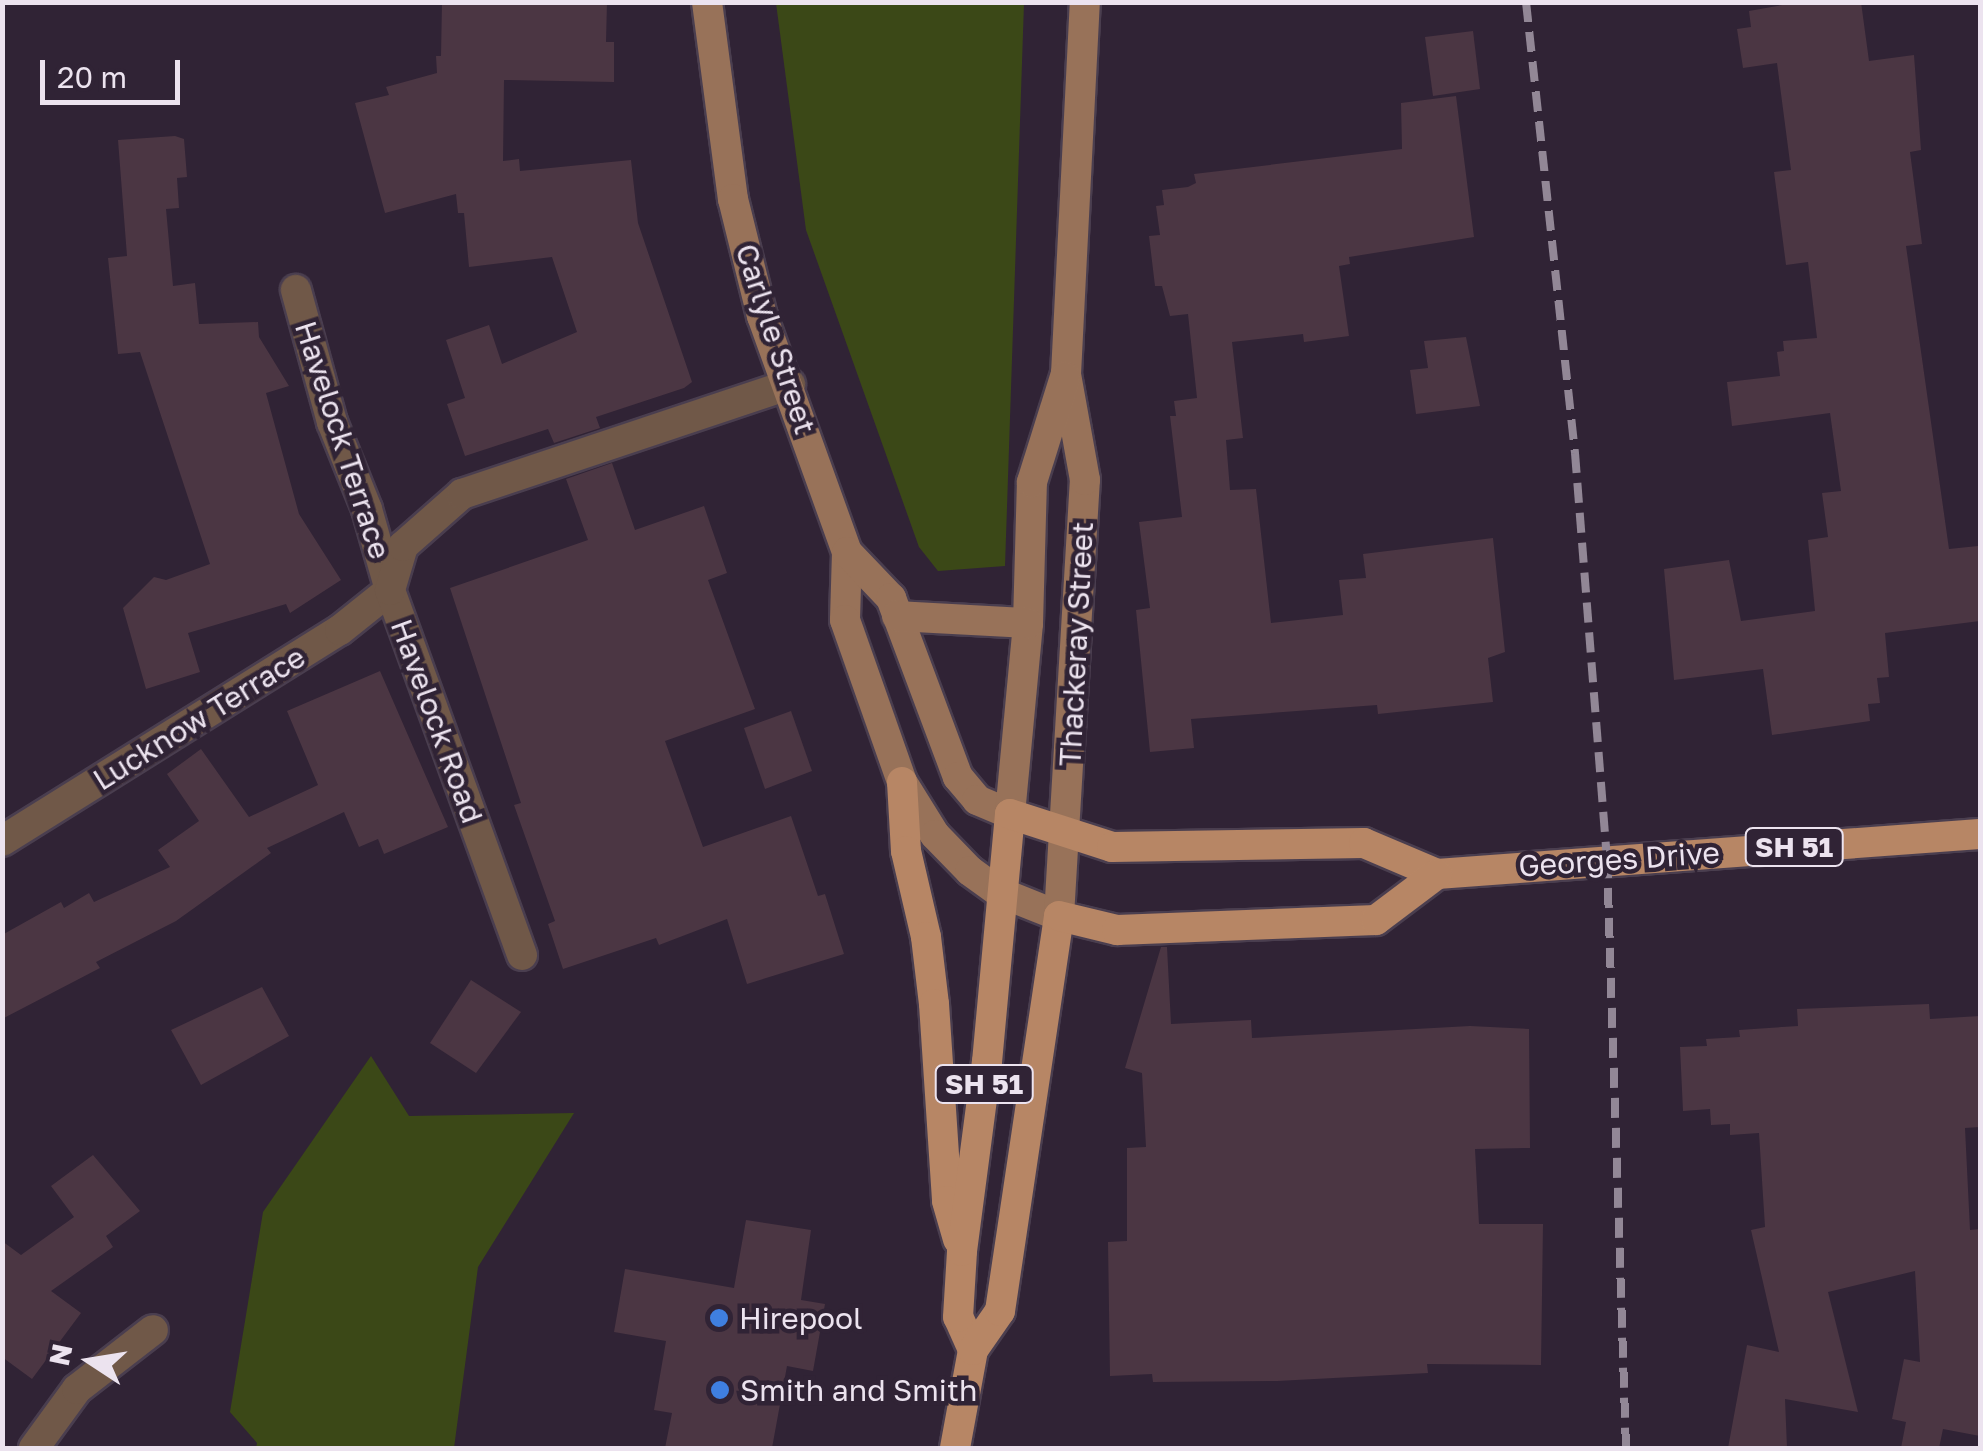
<!DOCTYPE html>
<style>
body{margin:0}
#map{position:relative;width:1983px;height:1451px;overflow:hidden;background:#302335;font-family:"Golos Text",sans-serif}
div>[style]{position:absolute}
.green>*{inset:0;background:#3b4817}
.building>*{inset:0;background:#4b3643}
.roads{filter:drop-shadow(2px 0 #4a3e4f) drop-shadow(-2px 0 #4a3e4f) drop-shadow(0 2px #4a3e4f) drop-shadow(0 -2px #4a3e4f)}
.street>*{height:30px;margin:-15px;padding:0 15px;transform-origin:15px;border-radius:15px;background:#705848}
.secondary>*{height:30px;margin:-15px;padding:0 15px;transform-origin:15px;border-radius:15px;background:#987259}
.primary>*{height:30px;margin:-15px;padding:0 15px;transform-origin:15px;border-radius:15px;background:#b78665}
.rail>*{height:8px;margin-top:-4px;transform-origin:0;background:repeating-linear-gradient(90deg,#928796 0 20px,transparent 0 30px)}
.dots>*{width:28px;height:28px;translate:-50% -50%;box-sizing:border-box;border:5px solid #302335;border-radius:50%}
span{translate:-50% -50%;white-space:nowrap;text-align:center;line-height:1.15;-webkit-text-stroke:9px #302335;paint-order:stroke}
.shield-label span{padding:2px 8px;background:#302335;border:2px solid;border-radius:8px;-webkit-text-stroke-width:0}
.shield-label{font-size:28px;color:#ece3ef;font-weight:700}
.street-label{font-size:30px;color:#ece3ef}
.poi-label{font-size:30px;color:#ece3ef}
.left{translate:0 -50%;text-align:left}
.frame{position:absolute;inset:0;border:5px solid #ece3ef;pointer-events:none}
.north{position:absolute;left:40px;top:1311px;width:100px;height:100px;-webkit-text-stroke:8px #302335;paint-order:stroke;rotate:282deg;font-size:28px;font-weight:700;line-height:40px;text-align:center;color:#ece3ef}
.north::after{content:'';display:block;margin:auto;width:35px;height:45px;background:#ece3ef;clip-path:polygon(50% 0,100% 100%,50% 72%,0 100%)}
.scale{position:absolute;left:40px;top:60px;width:140px;height:45px;box-sizing:border-box;border:5px solid #ece3ef;border-top:0;padding-left:12px;font-size:30px;line-height:35px;white-space:nowrap;color:#ece3ef;-webkit-text-stroke:8px #302335;paint-order:stroke}
</style>
<div id="map">
<div class="green">
<div style="clip-path:polygon(776px 3px,1024px 3px,1005px 566px,938px 571px,919px 547px,806px 230px)"></div>
<div style="clip-path:polygon(371px 1056px,409px 1116px,574px 1113px,478px 1267px,454px 1448px,256px 1448px,257px 1443px,230px 1412px,263px 1212px)"></div>
</div>
<div class="building">
<div style="clip-path:polygon(442px 2px,607px 2px,606px 42px,614px 42px,614px 82px,504px 80px,503px 161px,519px 159px,520px 171px,631px 160px,638px 223px,692px 382px,684px 388px,596px 417px,600px 428px,554px 443px,548px 429px,465px 456px,447px 404px,465px 398px,446px 340px,489px 325px,502px 364px,577px 332px,552px 257px,469px 267px,464px 213px,458px 213px,456px 194px,385px 213px,355px 103px,389px 95px,386px 87px,437px 73px,436px 56px,441px 56px)"></div>
<div style="clip-path:polygon(1799px 2px,1861px 2px,1869px 61px,1914px 55px,1921px 150px,1910px 152px,1922px 244px,1906px 246px,1949px 549px,1978px 546px,1980px 621px,1885px 633px,1889px 677px,1877px 678px,1880px 703px,1868px 704px,1870px 721px,1772px 735px,1763px 669px,1674px 680px,1664px 569px,1729px 560px,1741px 621px,1815px 611px,1808px 540px,1828px 537px,1822px 493px,1841px 491px,1830px 413px,1732px 426px,1727px 382px,1780px 376px,1777px 352px,1784px 351px,1783px 341px,1817px 338px,1808px 262px,1786px 265px,1774px 172px,1791px 170px,1777px 63px,1743px 68px,1737px 29px,1751px 27px,1749px 11px)"></div>
<div style="clip-path:polygon(1473px 31px,1480px 89px,1433px 96px,1425px 37px)"></div>
<div style="clip-path:polygon(1456px 96px,1474px 237px,1349px 257px,1350px 264px,1339px 266px,1349px 336px,1304px 342px,1303px 334px,1232px 342px,1243px 438px,1226px 440px,1230px 490px,1256px 489px,1271px 623px,1343px 615px,1339px 580px,1366px 578px,1363px 554px,1493px 538px,1505px 652px,1488px 658px,1493px 702px,1378px 714px,1377px 705px,1191px 719px,1194px 748px,1150px 752px,1136px 610px,1150px 608px,1139px 522px,1182px 517px,1170px 416px,1176px 416px,1174px 401px,1197px 398px,1188px 314px,1170px 316px,1162px 286px,1155px 286px,1149px 236px,1160px 235px,1156px 206px,1164px 205px,1162px 190px,1188px 187px,1196px 183px,1194px 174px,1402px 149px,1401px 103px)"></div>
<div style="clip-path:polygon(175px 136px,184px 139px,187px 177px,177px 178px,179px 208px,166px 209px,173px 286px,195px 283px,199px 324px,258px 322px,259px 337px,289px 386px,266px 393px,299px 514px,341px 580px,290px 613px,286px 604px,188px 633px,200px 672px,146px 689px,123px 608px,154px 577px,166px 580px,210px 564px,140px 352px,118px 354px,108px 258px,127px 256px,118px 140px)"></div>
<div style="clip-path:polygon(1466px 337px,1480px 406px,1416px 414px,1410px 370px,1428px 368px,1424px 341px)"></div>
<div style="clip-path:polygon(612px 463px,635px 530px,704px 506px,727px 573px,708px 580px,755px 709px,665px 741px,703px 847px,791px 816px,818px 896px,825px 894px,844px 954px,747px 984px,727px 919px,659px 945px,656px 938px,563px 969px,548px 924px,555px 921px,514px 805px,521px 803px,450px 588px,588px 540px,566px 479px)"></div>
<div style="clip-path:polygon(380px 671px,448px 827px,384px 854px,378px 839px,359px 847px,344px 812px,267px 848px,271px 853px,176px 921px,96px 962px,100px 968px,2px 1019px,2px 935px,61px 902px,64px 908px,89px 893px,94px 902px,170px 867px,158px 850px,199px 821px,167px 774px,201px 749px,249px 817px,318px 785px,287px 711px)"></div>
<div style="clip-path:polygon(791px 711px,812px 771px,765px 789px,744px 728px)"></div>
<div style="clip-path:polygon(1161px 947px,1167px 947px,1171px 1024px,1251px 1020px,1252px 1038px,1470px 1026px,1529px 1029px,1530px 1148px,1475px 1149px,1479px 1224px,1543px 1224px,1541px 1365px,1427px 1364px,1428px 1373px,1277px 1381px,1153px 1382px,1152px 1374px,1110px 1376px,1108px 1242px,1127px 1241px,1127px 1148px,1146px 1147px,1142px 1073px,1125px 1068px)"></div>
<div style="clip-path:polygon(471px 980px,521px 1012px,476px 1073px,430px 1043px)"></div>
<div style="clip-path:polygon(262px 987px,289px 1036px,201px 1085px,171px 1030px)"></div>
<div style="clip-path:polygon(1929px 1004px,1930px 1019px,1980px 1016px,1980px 1127px,1965px 1128px,1970px 1230px,1980px 1229px,1980px 1436px,1943px 1429px,1939px 1448px,1901px 1448px,1906px 1422px,1892px 1419px,1904px 1359px,1920px 1362px,1915px 1271px,1828px 1292px,1858px 1412px,1785px 1399px,1787px 1448px,1728px 1448px,1747px 1345px,1779px 1352px,1751px 1230px,1765px 1227px,1759px 1133px,1730px 1135px,1730px 1124px,1711px 1125px,1710px 1109px,1683px 1111px,1680px 1047px,1707px 1046px,1706px 1039px,1740px 1037px,1739px 1030px,1798px 1026px,1797px 1009px)"></div>
<div style="clip-path:polygon(93px 1155px,140px 1211px,106px 1236px,113px 1247px,51px 1291px,81px 1313px,32px 1379px,2px 1357px,2px 1241px,21px 1255px,74px 1217px,51px 1186px)"></div>
<div style="clip-path:polygon(746px 1220px,811px 1230px,801px 1300px,825px 1304px,813px 1371px,787px 1366px,772px 1448px,665px 1448px,672px 1413px,654px 1410px,666px 1341px,614px 1332px,625px 1269px,734px 1288px)"></div>
</div>
<div class="roads">
<div class="street">
<div style="left:2px;top:841px;width:398px;rotate:-32deg"></div>
<div style="left:340px;top:630px;width:64px;rotate:-38.7deg"></div>
<div style="left:390px;top:590px;width:84px;rotate:-105.9deg"></div>
<div style="left:367px;top:509px;width:94px;rotate:-111.9deg"></div>
<div style="left:332px;top:422px;width:137px;rotate:-105.3deg"></div>
<div style="left:522px;top:955px;width:388px;rotate:-109.9deg"></div>
<div style="left:390px;top:590px;width:46px;rotate:-73.5deg"></div>
<div style="left:403px;top:546px;width:79px;rotate:-41.4deg"></div>
<div style="left:462px;top:494px;width:346px;rotate:-18.5deg"></div>
<div style="left:34px;top:1448px;width:73px;rotate:-53.9deg"></div>
<div style="left:77px;top:1389px;width:96px;rotate:-37.8deg"></div>
</div>
<div class="secondary">
<div style="left:707px;top:2px;width:199px;rotate:82.5deg"></div>
<div style="left:733px;top:199px;width:121px;rotate:76.1deg"></div>
<div style="left:762px;top:316px;width:251px;rotate:70.2deg"></div>
<div style="left:847px;top:552px;width:68px;rotate:91.7deg"></div>
<div style="left:845px;top:620px;width:172px;rotate:70.6deg"></div>
<div style="left:902px;top:782px;width:62px;rotate:58.1deg"></div>
<div style="left:935px;top:835px;width:50px;rotate:45.8deg"></div>
<div style="left:970px;top:871px;width:36px;rotate:36deg"></div>
<div style="left:999px;top:892px;width:65px;rotate:21.8deg"></div>
<div style="left:1059px;top:916px;width:437px;rotate:-86.6deg"></div>
<div style="left:1085px;top:480px;width:108px;rotate:-100.2deg"></div>
<div style="left:1066px;top:374px;width:372px;rotate:-87.1deg"></div>
<div style="left:847px;top:552px;width:64px;rotate:46.3deg"></div>
<div style="left:891px;top:598px;width:191px;rotate:69.5deg"></div>
<div style="left:958px;top:777px;width:30px;rotate:50deg"></div>
<div style="left:977px;top:800px;width:36px;rotate:23deg"></div>
<div style="left:1010px;top:814px;width:192px;rotate:-84.6deg"></div>
<div style="left:1028px;top:623px;width:141px;rotate:-88.4deg"></div>
<div style="left:1032px;top:482px;width:110px;rotate:-72.6deg"></div>
<div style="left:897px;top:616px;width:131px;rotate:3.1deg"></div>
</div>
<div class="primary">
<div style="left:902px;top:782px;width:69px;rotate:86.7deg"></div>
<div style="left:906px;top:851px;width:88px;rotate:76.9deg"></div>
<div style="left:926px;top:937px;width:67px;rotate:83.2deg"></div>
<div style="left:934px;top:1004px;width:197px;rotate:86.2deg"></div>
<div style="left:947px;top:1201px;width:40px;rotate:74deg"></div>
<div style="left:973px;top:1350px;width:36px;rotate:-114deg"></div>
<div style="left:958px;top:1317px;width:66px;rotate:-86.5deg"></div>
<div style="left:962px;top:1251px;width:191px;rotate:-82.5deg"></div>
<div style="left:987px;top:1062px;width:249px;rotate:-84.7deg"></div>
<div style="left:1010px;top:814px;width:107px;rotate:17.9deg"></div>
<div style="left:1112px;top:847px;width:252px;rotate:-0.9deg"></div>
<div style="left:1364px;top:843px;width:79px;rotate:23deg"></div>
<div style="left:1437px;top:874px;width:544px;rotate:-4.21deg"></div>
<div style="left:955px;top:1448px;width:100px;rotate:-79.6deg"></div>
<div style="left:973px;top:1350px;width:47px;rotate:-55.3deg"></div>
<div style="left:1000px;top:1311px;width:399px;rotate:-81.5deg"></div>
<div style="left:1059px;top:916px;width:60px;rotate:13.6deg"></div>
<div style="left:1117px;top:930px;width:259px;rotate:-2.2deg"></div>
<div style="left:1376px;top:920px;width:76px;rotate:-37deg"></div>
</div>
</div>
<div class="rail">
<div style="left:1526px;top:2px;width:454px;rotate:83.8deg"></div>
<div style="left:1575px;top:453px;width:406px;rotate:85.5deg"></div>
<div style="left:1607px;top:858px;width:590px;rotate:88.16deg"></div>
</div>
<div class="dots">
<div style="left:719px;top:1318px;background:#3f7fe0"></div>
<div style="left:720px;top:1390px;background:#3f7fe0"></div>
</div>
<div class="shield-label">
<span style="left:1794px;top:847px">SH 51</span>
<span style="left:984px;top:1084px">SH 51</span>
</div>
<div class="street-label">
<span style="left:776px;top:339px;rotate:72deg">Carlyle Street</span>
<span style="left:343px;top:440px;rotate:72deg">Havelock Terrace</span>
<span style="left:1076px;top:644px;rotate:-87deg">Thackeray Street</span>
<span style="left:199px;top:718px;rotate:-32deg">Lucknow Terrace</span>
<span style="left:437px;top:721px;rotate:70deg">Havelock Road</span>
<span style="left:1619px;top:859px;rotate:-4deg">Georges Drive</span>
</div>
<div class="poi-label">
<span class="left" style="left:739px;top:1318px">Hirepool</span>
<span class="left" style="left:740px;top:1390px">Smith and Smith</span>
</div>
<div class="frame"></div>
<div class="north">N</div>
<div class="scale">20 m</div>
</div>
